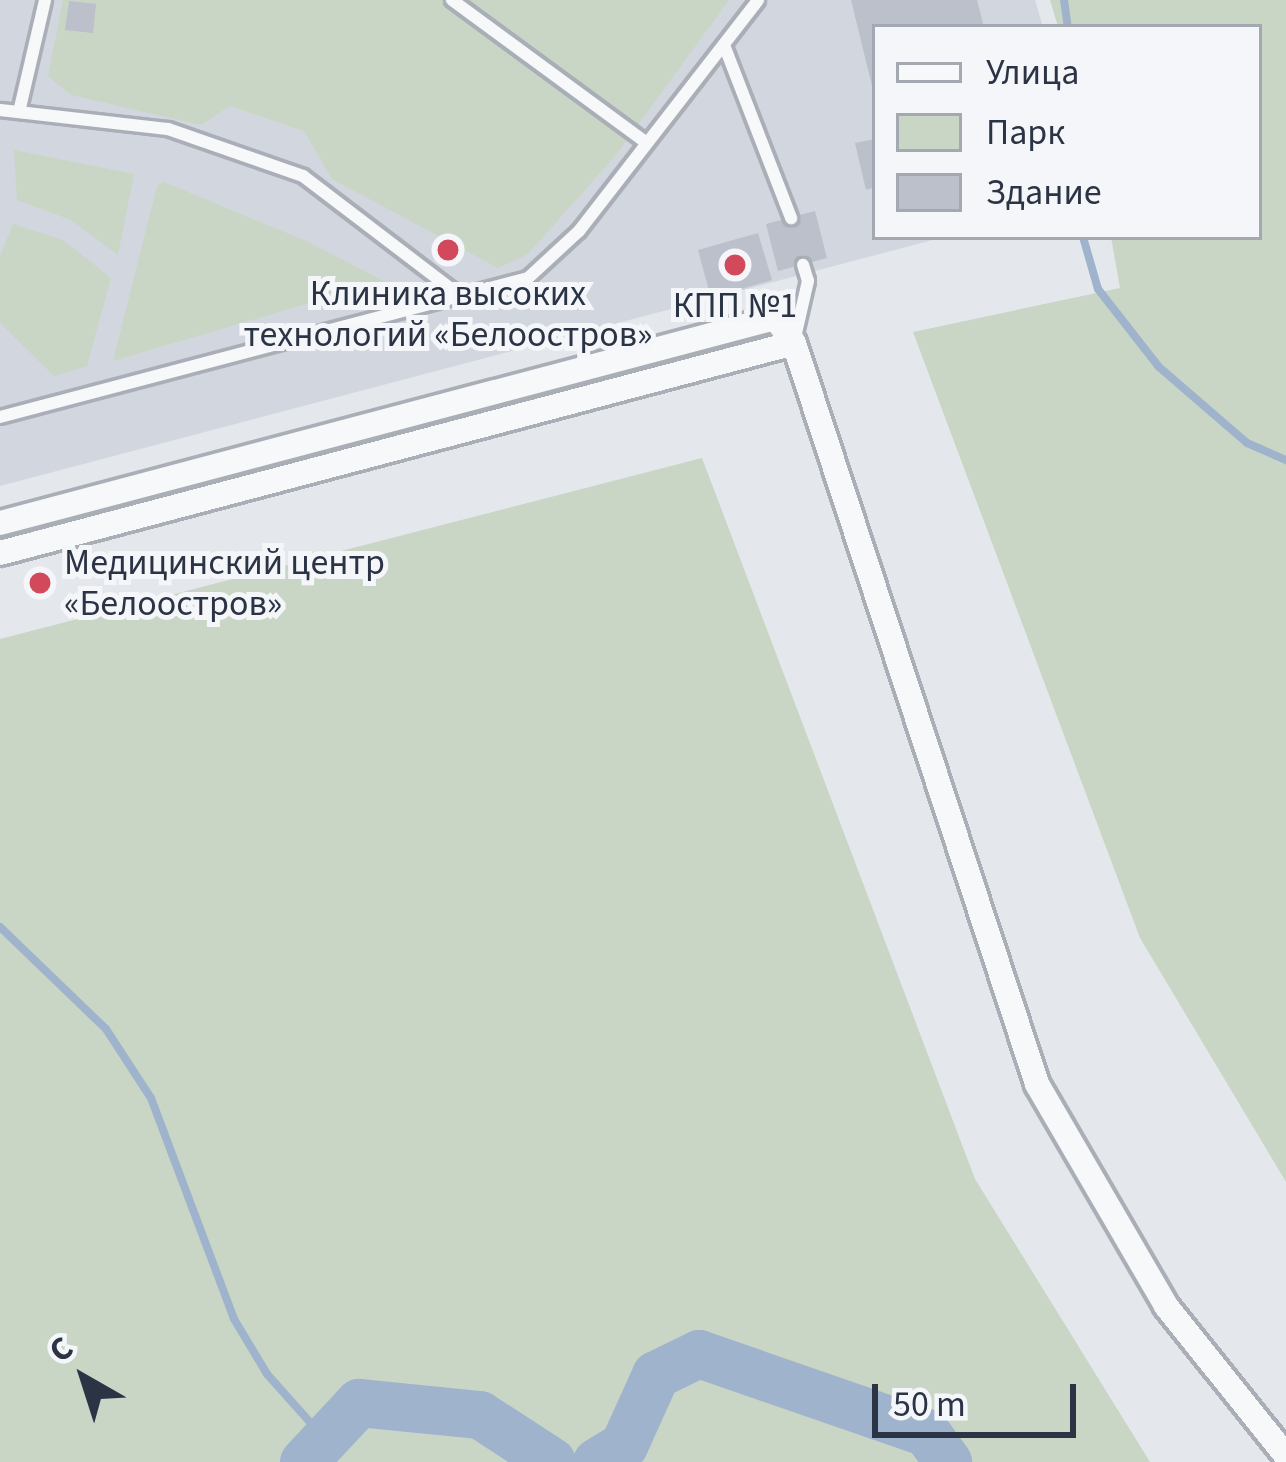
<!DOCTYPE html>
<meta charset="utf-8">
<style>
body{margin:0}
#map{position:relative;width:1286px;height:1462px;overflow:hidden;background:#e4e7ec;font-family:"Source Sans 3",sans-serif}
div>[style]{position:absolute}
.built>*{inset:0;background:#d2d6de}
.green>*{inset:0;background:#c9d6c5}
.stream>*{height:8px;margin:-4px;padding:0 4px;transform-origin:4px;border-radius:4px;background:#9fb4cc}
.river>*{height:48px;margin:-24px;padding:0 24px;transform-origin:24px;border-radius:24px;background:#9fb4cc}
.building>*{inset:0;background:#bbc0ca}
.roads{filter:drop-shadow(3px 0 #a9aeb7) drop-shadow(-3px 0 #a9aeb7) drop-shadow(0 3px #a9aeb7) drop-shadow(0 -3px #a9aeb7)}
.service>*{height:12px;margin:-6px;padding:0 6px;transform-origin:6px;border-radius:6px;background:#f7f8fa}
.minor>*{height:24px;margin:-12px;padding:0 12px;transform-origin:12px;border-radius:12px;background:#f7f8fa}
.dots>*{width:33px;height:33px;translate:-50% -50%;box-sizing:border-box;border:6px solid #f4f6f9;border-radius:50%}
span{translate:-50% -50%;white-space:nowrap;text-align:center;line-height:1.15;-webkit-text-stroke:10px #f4f6f9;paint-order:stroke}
.poi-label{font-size:36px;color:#2b3445}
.left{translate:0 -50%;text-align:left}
.legend{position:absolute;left:872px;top:24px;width:390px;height:216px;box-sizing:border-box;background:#f4f6f9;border:3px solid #a4a8b1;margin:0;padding:15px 21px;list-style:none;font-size:36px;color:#2b3445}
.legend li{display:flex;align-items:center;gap:24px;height:60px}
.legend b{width:60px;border:3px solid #a4a8b1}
.north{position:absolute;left:24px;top:1318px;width:120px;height:120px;-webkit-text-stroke:9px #f4f6f9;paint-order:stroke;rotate:321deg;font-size:33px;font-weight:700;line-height:48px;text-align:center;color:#2b3445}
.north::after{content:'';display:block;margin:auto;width:42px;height:54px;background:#2b3445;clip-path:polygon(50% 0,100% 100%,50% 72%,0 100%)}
.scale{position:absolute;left:872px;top:1384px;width:204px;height:54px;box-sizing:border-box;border:6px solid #2b3445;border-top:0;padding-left:15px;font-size:36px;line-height:42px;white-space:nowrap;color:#2b3445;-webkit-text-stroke:9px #f4f6f9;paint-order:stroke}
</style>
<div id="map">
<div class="built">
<div style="clip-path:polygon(0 0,1035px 0,1043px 27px,875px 27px,875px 237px,944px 237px,0 486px)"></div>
</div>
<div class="green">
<div style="clip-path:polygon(63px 0,729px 0,616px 155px,528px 254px,498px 268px,332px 179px,304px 131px,230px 106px,201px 125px,71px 95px,48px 76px)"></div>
<div style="clip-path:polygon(1050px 0,1286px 0,1286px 1182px,1140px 938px,913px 332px,1120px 288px,1111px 237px,1259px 237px,1259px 27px,1058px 27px)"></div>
<div style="clip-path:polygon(14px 150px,134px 174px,118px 255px,71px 220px,17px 200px)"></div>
<div style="clip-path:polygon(164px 182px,306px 241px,384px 281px,113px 361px,157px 186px)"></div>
<div style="clip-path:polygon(13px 224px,63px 240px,111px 278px,87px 366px,54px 376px,0 323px,0 256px)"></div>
<div style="clip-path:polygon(702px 458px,975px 1179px,1150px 1462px,0 1462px,0 639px)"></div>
</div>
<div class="stream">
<div style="left:1064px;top:0;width:27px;rotate:82deg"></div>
<div style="left:1083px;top:237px;width:54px;rotate:73.9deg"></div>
<div style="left:1098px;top:289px;width:99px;rotate:52deg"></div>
<div style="left:1159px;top:367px;width:116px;rotate:40.8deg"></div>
<div style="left:1247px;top:443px;width:43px;rotate:23.6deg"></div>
<div style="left:0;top:927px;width:147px;rotate:43.9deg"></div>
<div style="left:106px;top:1029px;width:82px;rotate:56.9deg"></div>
<div style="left:151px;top:1098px;width:236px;rotate:69.4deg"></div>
<div style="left:234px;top:1319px;width:64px;rotate:59deg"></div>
<div style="left:267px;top:1374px;width:86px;rotate:48.3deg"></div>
</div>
<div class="river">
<div style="left:304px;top:1462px;width:81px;rotate:-47deg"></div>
<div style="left:359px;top:1403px;width:122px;rotate:5.7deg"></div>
<div style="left:480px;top:1415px;width:86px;rotate:33.1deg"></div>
<div style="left:597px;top:1462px;width:31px;rotate:-31deg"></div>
<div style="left:624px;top:1446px;width:78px;rotate:-65.7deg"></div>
<div style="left:656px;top:1375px;width:48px;rotate:-26deg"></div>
<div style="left:699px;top:1354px;width:241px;rotate:19.1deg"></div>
<div style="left:927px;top:1433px;width:36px;rotate:54deg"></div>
</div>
<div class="building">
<div style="clip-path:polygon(851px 0,977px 0,984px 27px,875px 27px,873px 90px)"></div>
<div style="clip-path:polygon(69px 1px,96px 4px,93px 33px,65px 30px)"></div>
<div style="clip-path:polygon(875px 139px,875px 187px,866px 190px,855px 143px)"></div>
<div style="clip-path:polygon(815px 211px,827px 258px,778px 271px,766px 224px)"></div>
<div style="clip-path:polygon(758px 233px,772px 280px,711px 298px,698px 250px)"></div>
</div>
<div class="roads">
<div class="service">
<div style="left:452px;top:0;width:238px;rotate:36.3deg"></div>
<div style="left:724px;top:45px;width:186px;rotate:68.8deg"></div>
<div style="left:0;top:110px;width:169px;rotate:6.5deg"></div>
<div style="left:168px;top:129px;width:143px;rotate:19.2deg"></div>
<div style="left:303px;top:176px;width:196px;rotate:37.3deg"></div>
<div style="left:19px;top:112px;width:115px;rotate:-76.9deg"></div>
<div style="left:794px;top:342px;width:63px;rotate:-77.1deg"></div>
<div style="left:808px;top:281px;width:17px;rotate:-107deg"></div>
<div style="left:0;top:417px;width:546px;rotate:-14.75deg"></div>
<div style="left:528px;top:278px;width:69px;rotate:-42.7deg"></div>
<div style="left:579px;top:231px;width:292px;rotate:-52.2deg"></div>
</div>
<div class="minor">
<div style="left:0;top:523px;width:802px;rotate:-14.82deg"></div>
<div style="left:775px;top:318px;width:31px;rotate:53deg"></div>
<div style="left:794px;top:343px;width:780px;rotate:71.84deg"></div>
<div style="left:1037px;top:1084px;width:257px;rotate:59.8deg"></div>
<div style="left:1166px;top:1306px;width:192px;rotate:51.3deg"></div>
<div style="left:0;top:553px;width:821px;rotate:-14.81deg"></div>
</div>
</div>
<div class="dots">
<div style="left:448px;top:250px;background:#d1495b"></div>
<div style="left:735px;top:265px;background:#d1495b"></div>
<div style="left:40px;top:583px;background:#d1495b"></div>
</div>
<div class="poi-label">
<span style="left:448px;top:314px">Клиника высоких<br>технологий «Белоостров»</span>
<span style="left:735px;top:306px">КПП №1</span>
<span class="left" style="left:64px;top:583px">Медицинский центр<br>«Белоостров»</span>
</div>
<ul class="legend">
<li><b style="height:15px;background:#f7f8fa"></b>Улица</li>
<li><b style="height:33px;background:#c9d6c5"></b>Парк</li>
<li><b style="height:33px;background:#bbc0ca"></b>Здание</li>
</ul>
<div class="north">С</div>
<div class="scale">50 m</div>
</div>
